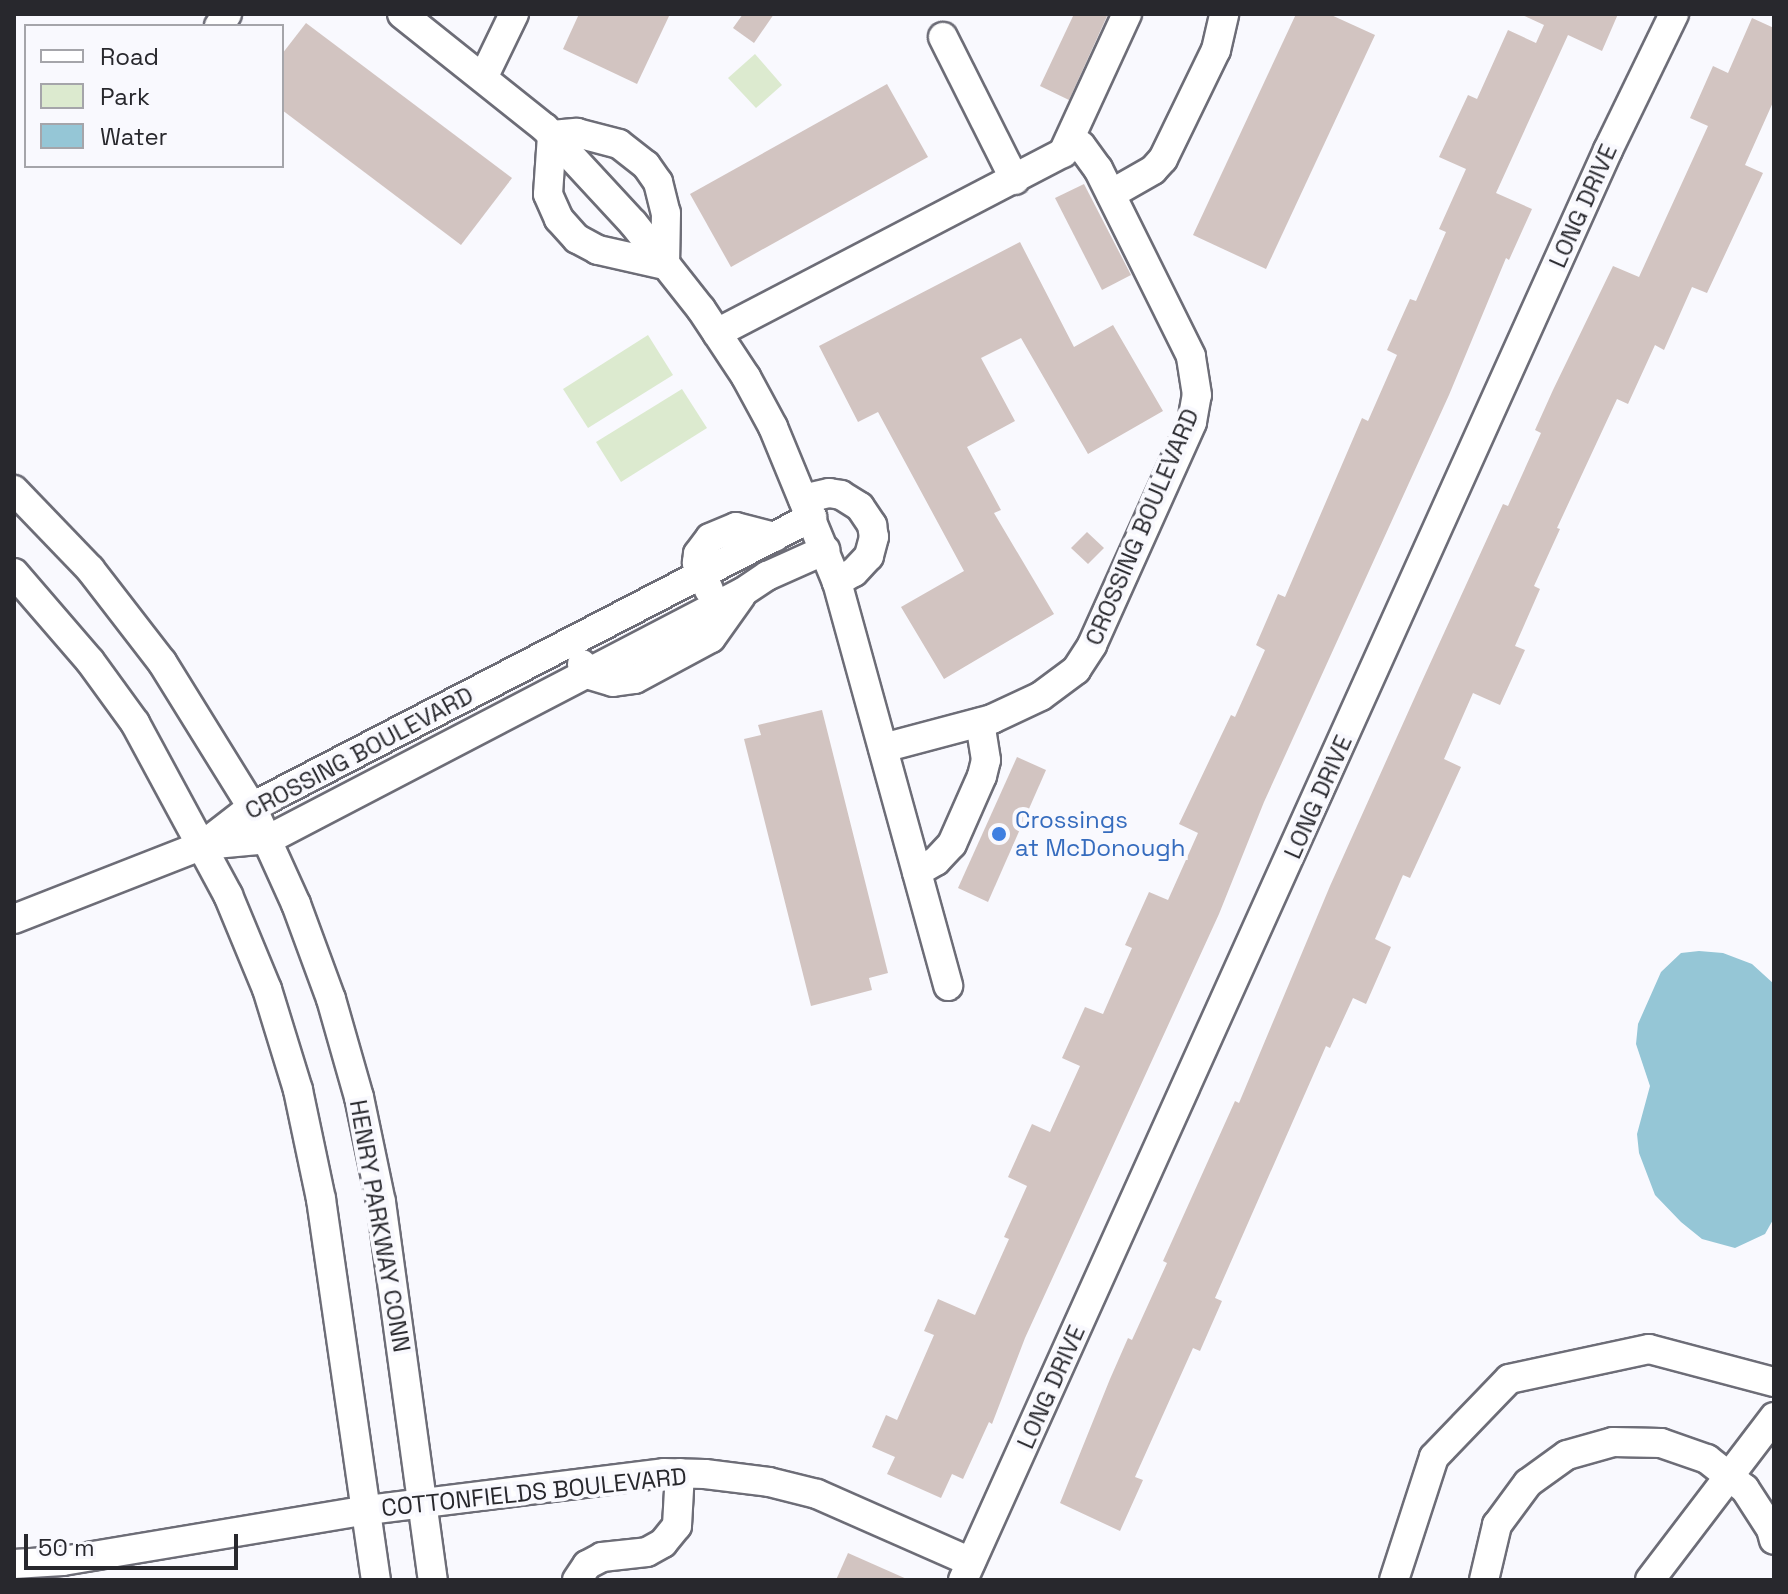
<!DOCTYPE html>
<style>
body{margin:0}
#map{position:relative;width:1788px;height:1594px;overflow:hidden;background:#f9f9fe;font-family:"Space Grotesk",sans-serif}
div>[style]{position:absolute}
.green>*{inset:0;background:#dceacf}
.water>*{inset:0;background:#95c6d6}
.building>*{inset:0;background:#d2c4c1}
.roads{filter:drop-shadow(2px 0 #6d6d77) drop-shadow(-2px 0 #6d6d77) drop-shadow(0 2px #6d6d77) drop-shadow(0 -2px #6d6d77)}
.minor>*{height:28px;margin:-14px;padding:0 14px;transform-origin:14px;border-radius:14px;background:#fff}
.dots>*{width:22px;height:22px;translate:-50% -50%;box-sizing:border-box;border:4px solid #f9f9fe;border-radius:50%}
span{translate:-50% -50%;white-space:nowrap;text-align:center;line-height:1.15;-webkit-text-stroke:8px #f9f9fe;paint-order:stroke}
.street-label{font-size:24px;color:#28282d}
.shop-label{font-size:24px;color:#366cbe}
.left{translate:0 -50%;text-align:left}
.frame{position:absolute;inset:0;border:16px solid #28282d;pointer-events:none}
.legend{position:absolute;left:24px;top:24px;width:260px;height:144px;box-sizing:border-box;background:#f9f9fe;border:2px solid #a5a5aa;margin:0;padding:10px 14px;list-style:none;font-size:24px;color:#28282d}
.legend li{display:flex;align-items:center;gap:16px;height:40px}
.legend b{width:40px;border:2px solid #a5a5aa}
.scale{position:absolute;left:24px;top:1534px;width:214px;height:36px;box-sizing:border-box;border:4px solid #28282d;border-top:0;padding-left:10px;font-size:24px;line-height:28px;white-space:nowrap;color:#28282d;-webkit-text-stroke:6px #f9f9fe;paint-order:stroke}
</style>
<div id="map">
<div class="green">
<div style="clip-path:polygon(755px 54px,782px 85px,756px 108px,728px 78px)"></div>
<div style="clip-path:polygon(648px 335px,673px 375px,588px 428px,563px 389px)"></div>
<div style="clip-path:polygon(682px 389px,707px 428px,621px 482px,596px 442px)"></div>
</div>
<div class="water">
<div style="clip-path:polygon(1699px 951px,1723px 953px,1752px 964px,1774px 984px,1774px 1218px,1765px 1234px,1735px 1248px,1702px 1239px,1681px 1222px,1655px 1195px,1639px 1153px,1637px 1134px,1650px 1086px,1636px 1044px,1638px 1024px,1661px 972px,1681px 953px)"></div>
</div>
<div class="building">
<div style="clip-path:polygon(579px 14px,670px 14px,637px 84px,563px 49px)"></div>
<div style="clip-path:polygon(743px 14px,774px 14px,754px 43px,733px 28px)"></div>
<div style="clip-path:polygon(1074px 14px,1108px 14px,1069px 100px,1040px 86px)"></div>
<div style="clip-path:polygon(1296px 14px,1329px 14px,1375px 35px,1266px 269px,1193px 235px)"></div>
<div style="clip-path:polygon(1520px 14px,1618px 14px,1602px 51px,1568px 35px,1496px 193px,1532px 209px,1509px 260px,1506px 258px,1449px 395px,1264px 802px,1219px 914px,1025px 1338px,992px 1424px,989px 1422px,963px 1479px,952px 1474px,941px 1498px,887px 1474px,895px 1457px,872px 1447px,886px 1415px,897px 1420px,934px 1335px,924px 1331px,938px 1299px,975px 1315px,1009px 1239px,1004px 1237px,1027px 1186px,1008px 1177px,1032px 1124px,1050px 1132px,1080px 1066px,1062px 1058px,1085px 1007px,1103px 1014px,1132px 948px,1125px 945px,1149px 892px,1168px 900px,1198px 833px,1179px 824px,1231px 715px,1235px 717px,1265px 650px,1256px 645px,1278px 594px,1285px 597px,1362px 418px,1368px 421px,1397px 355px,1387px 350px,1410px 299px,1416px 301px,1446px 232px,1439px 229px,1466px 169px,1439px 157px,1468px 95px,1477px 99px,1508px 30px,1536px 43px,1544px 25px)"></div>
<div style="clip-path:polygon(1752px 18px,1774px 28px,1774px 100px,1745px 165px,1763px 173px,1707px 293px,1692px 287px,1664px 350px,1655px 345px,1628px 404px,1617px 399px,1557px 528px,1560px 529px,1534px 586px,1540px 589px,1515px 646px,1525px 650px,1500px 705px,1473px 693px,1444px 759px,1461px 767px,1410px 878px,1403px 875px,1375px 939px,1391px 947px,1366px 1004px,1353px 998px,1330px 1048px,1326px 1046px,1215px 1298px,1222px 1301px,1200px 1351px,1193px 1348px,1135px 1477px,1143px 1480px,1120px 1531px,1060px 1503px,1110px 1379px,1128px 1338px,1132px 1340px,1167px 1263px,1163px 1261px,1235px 1101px,1239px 1103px,1330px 886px,1423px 679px,1503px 504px,1508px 506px,1541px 433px,1535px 430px,1553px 390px,1613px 266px,1639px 277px,1708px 126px,1690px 118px,1713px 66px,1728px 73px)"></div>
<div style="clip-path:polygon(306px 23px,512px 178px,461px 245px,282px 110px,282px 54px)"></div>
<div style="clip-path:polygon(887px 84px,928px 157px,731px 267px,690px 194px)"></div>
<div style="clip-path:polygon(1084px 184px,1131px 275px,1102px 290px,1055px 198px)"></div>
<div style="clip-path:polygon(1020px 242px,1074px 347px,1113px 325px,1163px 411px,1088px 454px,1021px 338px,981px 358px,1015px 421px,967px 447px,1001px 510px,994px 513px,1054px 614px,944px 679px,901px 607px,964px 571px,878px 412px,858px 422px,819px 346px)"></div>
<div style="clip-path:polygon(1087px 532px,1104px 548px,1088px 564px,1071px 548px)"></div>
<div style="clip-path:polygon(822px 710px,888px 973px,869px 978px,872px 990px,811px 1006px,744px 739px,761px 735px,758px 725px)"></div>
<div style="clip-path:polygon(1017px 757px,1046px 770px,988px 902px,958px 888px)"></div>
<div style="clip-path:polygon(848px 1553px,909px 1580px,836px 1580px)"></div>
</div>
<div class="roads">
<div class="minor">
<div style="left:402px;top:14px;width:183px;rotate:38.6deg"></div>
<div style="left:545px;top:128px;width:129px;rotate:47.2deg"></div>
<div style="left:633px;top:223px;width:110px;rotate:51.7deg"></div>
<div style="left:701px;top:309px;width:82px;rotate:56.5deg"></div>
<div style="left:746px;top:377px;width:57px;rotate:61.6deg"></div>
<div style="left:773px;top:427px;width:168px;rotate:67.6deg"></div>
<div style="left:837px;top:582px;width:419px;rotate:74.6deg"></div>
<div style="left:219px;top:26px;width:14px;rotate:-56deg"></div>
<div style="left:943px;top:37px;width:160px;rotate:63.3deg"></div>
<div style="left:484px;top:76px;width:69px;rotate:-64.2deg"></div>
<div style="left:577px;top:133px;width:43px;rotate:14.7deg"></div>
<div style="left:619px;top:144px;width:34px;rotate:38deg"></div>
<div style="left:646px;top:165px;width:21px;rotate:55deg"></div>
<div style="left:658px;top:182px;width:32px;rotate:76deg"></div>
<div style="left:666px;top:213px;width:52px;rotate:91.1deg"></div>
<div style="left:665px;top:265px;width:69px;rotate:-167.4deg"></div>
<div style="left:598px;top:250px;width:24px;rotate:-152deg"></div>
<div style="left:577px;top:239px;width:27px;rotate:-132deg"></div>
<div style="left:559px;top:219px;width:27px;rotate:-114deg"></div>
<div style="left:548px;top:194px;width:59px;rotate:-86.1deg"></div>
<div style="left:552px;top:135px;width:25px;rotate:-5deg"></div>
<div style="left:1111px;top:194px;width:48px;rotate:-29.7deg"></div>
<div style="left:1153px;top:170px;width:15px;rotate:-48deg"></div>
<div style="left:1163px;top:159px;width:121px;rotate:-64.1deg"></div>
<div style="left:1216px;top:50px;width:37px;rotate:-77deg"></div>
<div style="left:717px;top:333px;width:390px;rotate:-27.5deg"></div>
<div style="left:1063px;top:153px;width:153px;rotate:-65.3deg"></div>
<div style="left:14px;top:490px;width:110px;rotate:46.1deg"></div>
<div style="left:90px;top:569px;width:118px;rotate:52.3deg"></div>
<div style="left:162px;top:662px;width:171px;rotate:58.2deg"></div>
<div style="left:252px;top:807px;width:107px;rotate:65.6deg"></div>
<div style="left:296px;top:904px;width:101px;rotate:69.8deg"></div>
<div style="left:331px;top:999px;width:102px;rotate:74.1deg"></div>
<div style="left:359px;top:1097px;width:107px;rotate:78.2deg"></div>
<div style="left:381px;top:1202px;width:382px;rotate:82.2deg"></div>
<div style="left:803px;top:499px;width:27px;rotate:-13deg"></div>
<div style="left:829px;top:493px;width:12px;rotate:9deg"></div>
<div style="left:841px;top:495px;width:22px;rotate:32deg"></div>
<div style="left:860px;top:507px;width:22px;rotate:56deg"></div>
<div style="left:872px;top:525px;width:12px;rotate:81deg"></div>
<div style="left:874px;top:537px;width:20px;rotate:105deg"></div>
<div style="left:869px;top:556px;width:22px;rotate:133deg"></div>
<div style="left:854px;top:572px;width:20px;rotate:150deg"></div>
<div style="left:14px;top:573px;width:116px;rotate:49.2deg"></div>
<div style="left:90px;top:661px;width:77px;rotate:54deg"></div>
<div style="left:135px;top:723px;width:196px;rotate:61.6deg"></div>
<div style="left:228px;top:895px;width:102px;rotate:67.5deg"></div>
<div style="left:267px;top:989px;width:106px;rotate:72.9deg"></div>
<div style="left:298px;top:1090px;width:111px;rotate:78.1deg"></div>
<div style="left:321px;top:1199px;width:385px;rotate:81.8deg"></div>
<div style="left:709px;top:590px;width:30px;rotate:-114deg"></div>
<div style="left:697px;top:563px;width:9px;rotate:-84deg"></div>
<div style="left:698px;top:554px;width:20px;rotate:-53deg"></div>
<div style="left:710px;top:538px;width:28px;rotate:-23deg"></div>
<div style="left:736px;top:527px;width:40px;rotate:14.4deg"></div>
<div style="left:582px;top:664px;width:11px;rotate:63deg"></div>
<div style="left:587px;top:674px;width:27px;rotate:17deg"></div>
<div style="left:613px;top:682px;width:22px;rotate:-8deg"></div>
<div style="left:635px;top:679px;width:86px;rotate:-28.3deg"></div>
<div style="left:711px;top:638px;width:52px;rotate:-54.5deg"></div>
<div style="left:883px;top:748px;width:113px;rotate:-14.9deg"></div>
<div style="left:992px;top:719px;width:54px;rotate:-25.1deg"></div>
<div style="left:1041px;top:696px;width:44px;rotate:-36.6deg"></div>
<div style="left:1076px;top:670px;width:30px;rotate:-57deg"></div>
<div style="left:1092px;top:645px;width:244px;rotate:-65.8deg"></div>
<div style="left:1192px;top:422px;width:27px;rotate:-80deg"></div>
<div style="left:1197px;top:395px;width:39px;rotate:-99deg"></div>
<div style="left:1191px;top:356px;width:209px;rotate:-116.4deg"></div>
<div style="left:1098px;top:169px;width:29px;rotate:-126deg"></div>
<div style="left:1081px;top:146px;width:12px;rotate:-145deg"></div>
<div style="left:204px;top:845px;width:65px;rotate:-5.3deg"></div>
<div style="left:269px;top:839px;width:534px;rotate:-27.52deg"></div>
<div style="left:743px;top:592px;width:29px;rotate:-34deg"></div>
<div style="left:767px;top:576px;width:64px;rotate:-24.1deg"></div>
<div style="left:917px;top:872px;width:22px;rotate:-30deg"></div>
<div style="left:936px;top:861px;width:23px;rotate:-47deg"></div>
<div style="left:952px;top:844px;width:74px;rotate:-66.2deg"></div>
<div style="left:982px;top:776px;width:16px;rotate:-76deg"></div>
<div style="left:986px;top:760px;width:38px;rotate:-99deg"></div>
<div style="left:14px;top:919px;width:203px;rotate:-21.4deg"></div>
<div style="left:203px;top:845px;width:62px;rotate:-37.8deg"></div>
<div style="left:252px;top:807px;width:631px;rotate:-27.38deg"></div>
<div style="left:14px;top:1564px;width:49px;rotate:-3.5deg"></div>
<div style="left:63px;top:1561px;width:309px;rotate:-9.5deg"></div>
<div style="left:368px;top:1510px;width:298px;rotate:-7.1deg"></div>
<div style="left:664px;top:1473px;width:41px;rotate:1.4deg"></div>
<div style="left:705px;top:1474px;width:64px;rotate:7.1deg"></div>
<div style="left:769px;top:1482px;width:49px;rotate:14deg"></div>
<div style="left:817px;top:1494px;width:168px;rotate:23.8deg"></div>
<div style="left:577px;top:1580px;width:18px;rotate:-56deg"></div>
<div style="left:587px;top:1565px;width:17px;rotate:-28deg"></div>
<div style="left:602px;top:1557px;width:45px;rotate:-6.3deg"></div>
<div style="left:647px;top:1552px;width:18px;rotate:-29deg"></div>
<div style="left:663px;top:1543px;width:22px;rotate:-51deg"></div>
<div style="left:677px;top:1526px;width:53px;rotate:-86.8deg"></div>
<div style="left:963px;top:1580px;width:1569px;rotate:-65.72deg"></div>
<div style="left:1608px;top:150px;width:151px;rotate:-64.1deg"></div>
<div style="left:1394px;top:1580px;width:129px;rotate:-72deg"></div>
<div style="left:1434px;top:1457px;width:108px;rotate:-46.1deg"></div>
<div style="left:1509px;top:1379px;width:143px;rotate:-12.1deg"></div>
<div style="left:1649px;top:1349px;width:129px;rotate:14.8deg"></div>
<div style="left:1484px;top:1580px;width:57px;rotate:-76.7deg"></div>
<div style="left:1497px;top:1525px;width:52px;rotate:-53.6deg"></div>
<div style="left:1528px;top:1483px;width:48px;rotate:-35.7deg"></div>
<div style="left:1567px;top:1455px;width:48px;rotate:-15.8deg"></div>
<div style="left:1613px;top:1442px;width:48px;rotate:1.2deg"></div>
<div style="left:1661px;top:1443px;width:49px;rotate:19.2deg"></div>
<div style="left:1707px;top:1459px;width:48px;rotate:38.3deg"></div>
<div style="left:1745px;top:1489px;width:48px;rotate:57deg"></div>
<div style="left:1771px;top:1529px;width:11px;rotate:75deg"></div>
<div style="left:1650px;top:1580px;width:205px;rotate:-52.7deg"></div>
</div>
</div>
<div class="dots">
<div style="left:999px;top:834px;background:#3f7fe0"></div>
</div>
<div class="street-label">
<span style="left:1583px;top:206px;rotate:-66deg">LONG DRIVE</span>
<span style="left:1142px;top:527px;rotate:-67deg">CROSSING BOULEVARD</span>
<span style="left:359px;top:753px;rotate:-28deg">CROSSING BOULEVARD</span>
<span style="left:1318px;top:797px;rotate:-66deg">LONG DRIVE</span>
<span style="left:380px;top:1226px;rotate:80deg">HENRY PARKWAY CONN</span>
<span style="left:1051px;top:1387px;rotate:-66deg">LONG DRIVE</span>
<span style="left:534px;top:1492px;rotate:-6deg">COTTONFIELDS BOULEVARD</span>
</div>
<div class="shop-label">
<span class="left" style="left:1015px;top:834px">Crossings<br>at McDonough</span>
</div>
<div class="frame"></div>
<ul class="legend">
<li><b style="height:10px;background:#fff"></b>Road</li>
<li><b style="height:22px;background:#dceacf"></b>Park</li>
<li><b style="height:22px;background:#95c6d6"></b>Water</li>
</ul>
<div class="scale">50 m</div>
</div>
